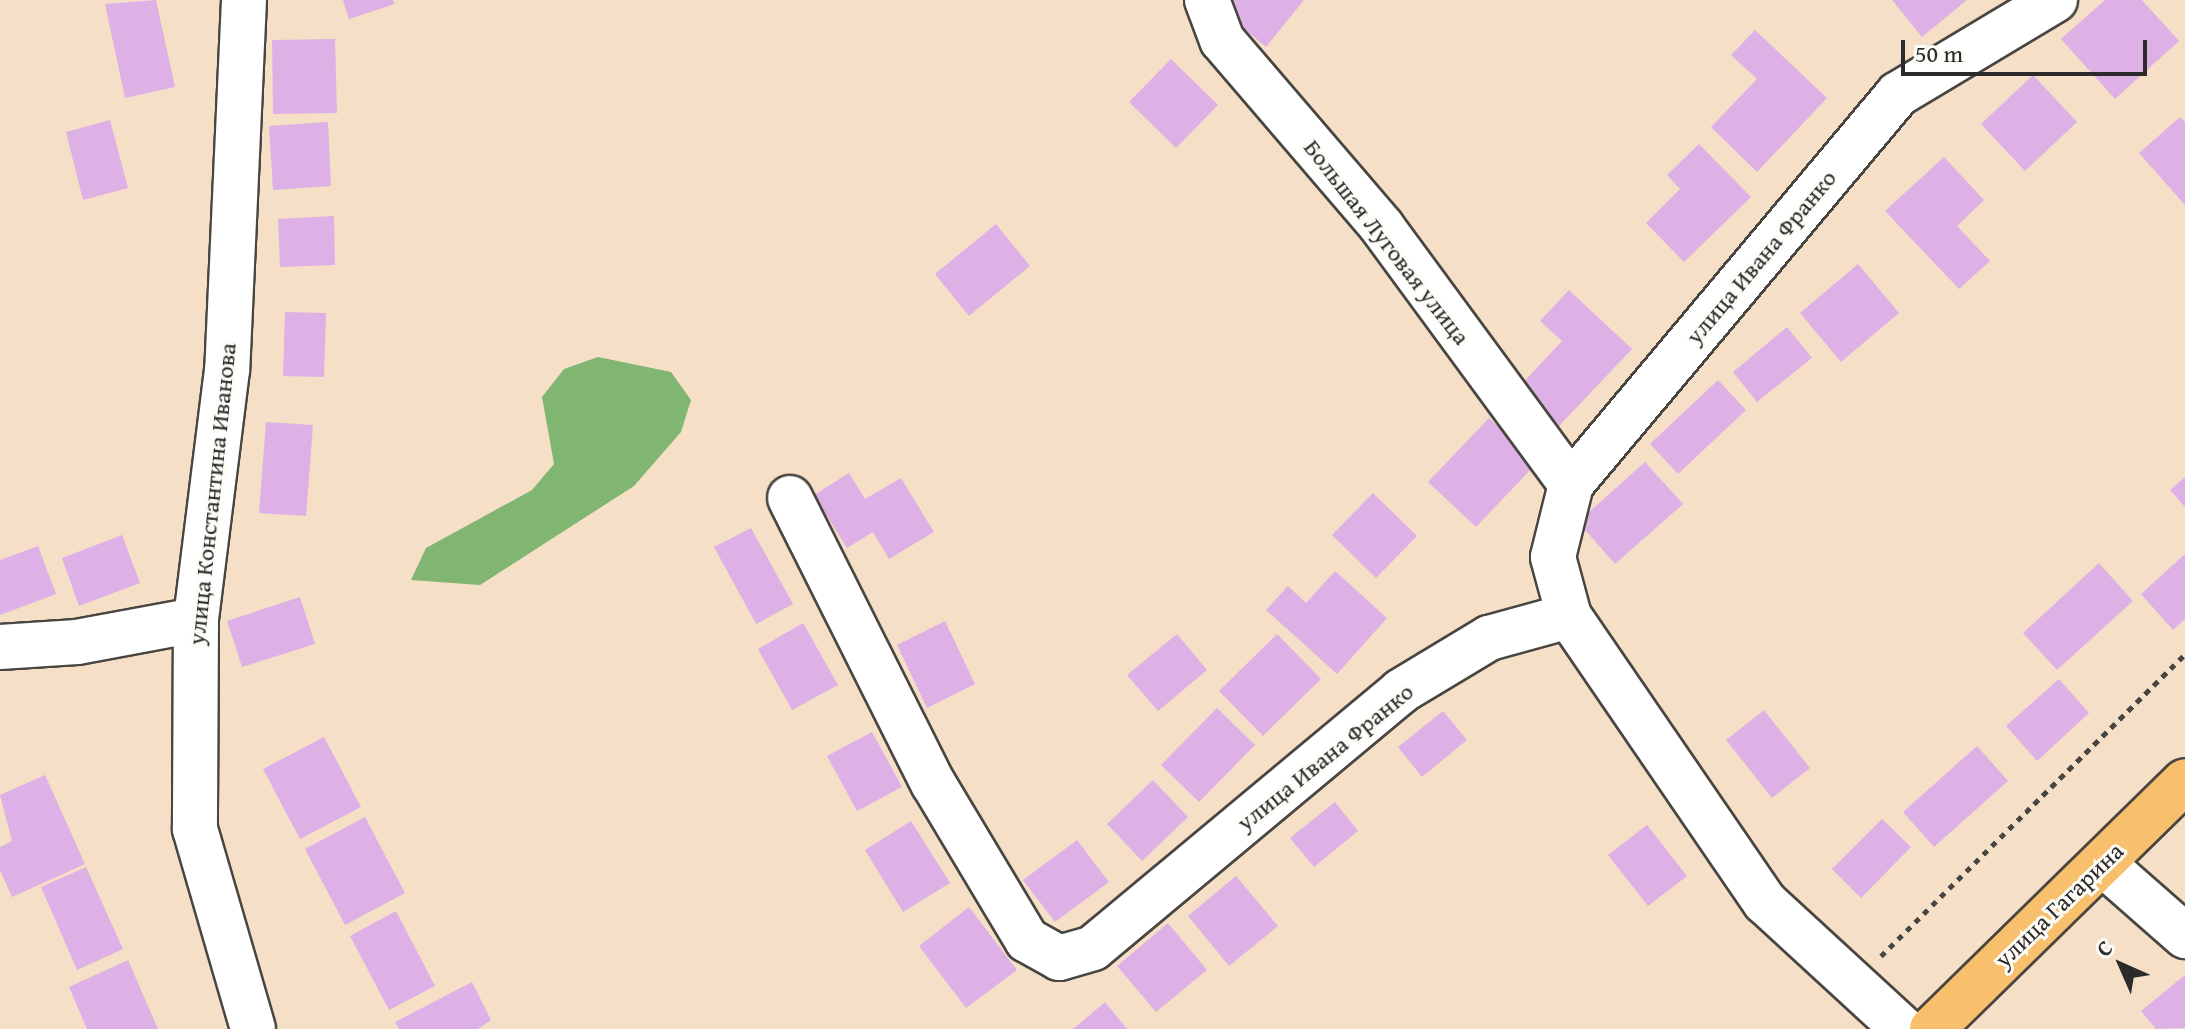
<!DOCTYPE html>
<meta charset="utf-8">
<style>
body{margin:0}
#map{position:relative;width:2185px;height:1029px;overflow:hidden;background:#f5dfc6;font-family:"Gentium Book Plus",serif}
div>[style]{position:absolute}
.forest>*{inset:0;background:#80b672}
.building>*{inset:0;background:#ddb1e6}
.path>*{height:5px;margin-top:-2.5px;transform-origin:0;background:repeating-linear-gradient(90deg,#494642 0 6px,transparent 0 12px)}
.roads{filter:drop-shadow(2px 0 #494642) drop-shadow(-2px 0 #494642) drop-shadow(0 2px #494642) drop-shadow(0 -2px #494642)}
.minor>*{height:44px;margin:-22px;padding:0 22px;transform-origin:22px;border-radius:22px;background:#fff}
.major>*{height:44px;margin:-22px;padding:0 22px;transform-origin:22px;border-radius:22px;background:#f8bf6c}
span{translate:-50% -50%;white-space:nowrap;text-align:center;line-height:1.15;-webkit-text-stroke:6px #fdfcf7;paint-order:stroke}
.street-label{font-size:24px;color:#2b2b2b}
.north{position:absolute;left:2081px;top:925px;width:80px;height:80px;-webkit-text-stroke:6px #fdfcf7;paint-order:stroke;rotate:315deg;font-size:22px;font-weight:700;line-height:32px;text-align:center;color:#2b2b2b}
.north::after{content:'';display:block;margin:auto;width:28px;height:36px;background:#2b2b2b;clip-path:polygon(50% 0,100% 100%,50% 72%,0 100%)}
.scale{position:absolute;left:1901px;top:40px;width:246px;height:36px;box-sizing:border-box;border:4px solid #2b2b2b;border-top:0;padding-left:10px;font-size:24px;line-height:28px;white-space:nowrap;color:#2b2b2b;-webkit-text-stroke:6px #fdfcf7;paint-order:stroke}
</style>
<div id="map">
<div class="forest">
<div style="clip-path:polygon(598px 357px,671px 372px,691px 400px,681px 432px,634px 486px,480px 585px,411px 580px,426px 548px,532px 490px,554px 464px,542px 397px,564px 369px)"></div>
</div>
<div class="building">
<div style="clip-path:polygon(156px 0,175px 87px,125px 98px,105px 4px)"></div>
<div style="clip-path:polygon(343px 0,393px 0,395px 4px,349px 19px)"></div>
<div style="clip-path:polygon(1227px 0,1304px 0,1266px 47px,1220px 9px)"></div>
<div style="clip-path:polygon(1892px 0,1967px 0,1922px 37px)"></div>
<div style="clip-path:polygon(2105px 0,2142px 0,2179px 41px,2115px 99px,2061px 39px)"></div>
<div style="clip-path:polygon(1755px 30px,1827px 98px,1757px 172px,1711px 127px,1757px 79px,1731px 55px)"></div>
<div style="clip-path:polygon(335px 39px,337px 113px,273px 114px,272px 40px)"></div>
<div style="clip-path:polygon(1171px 59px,1218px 105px,1176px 148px,1129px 102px)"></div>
<div style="clip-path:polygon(2033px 75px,2077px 122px,2025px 171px,1981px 124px)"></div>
<div style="clip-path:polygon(2180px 117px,2185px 122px,2185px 205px,2139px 153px)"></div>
<div style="clip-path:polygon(110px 120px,128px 188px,83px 200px,66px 132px)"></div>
<div style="clip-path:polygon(328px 122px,331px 186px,273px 190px,269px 126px)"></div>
<div style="clip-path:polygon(1699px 144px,1751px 197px,1684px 262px,1646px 223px,1680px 189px,1667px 175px)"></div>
<div style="clip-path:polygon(1944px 157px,1984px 200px,1957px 226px,1990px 261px,1959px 289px,1885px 211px)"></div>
<div style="clip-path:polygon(334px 216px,335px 265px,280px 267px,278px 219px)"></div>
<div style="clip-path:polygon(996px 224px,1030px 266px,969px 316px,935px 274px)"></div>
<div style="clip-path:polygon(1858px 264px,1899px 313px,1841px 362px,1800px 313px)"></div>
<div style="clip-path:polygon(1569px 290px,1632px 349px,1559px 426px,1518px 388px,1562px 341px,1540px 321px)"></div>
<div style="clip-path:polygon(285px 312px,326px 313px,324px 377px,283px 376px)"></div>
<div style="clip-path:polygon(1787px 327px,1812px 358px,1757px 402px,1733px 372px)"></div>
<div style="clip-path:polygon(1718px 380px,1746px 410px,1678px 474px,1650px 444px)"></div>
<div style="clip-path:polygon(1489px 418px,1536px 464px,1476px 527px,1428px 482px)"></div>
<div style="clip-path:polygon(266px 422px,313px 425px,306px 516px,259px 513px)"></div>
<div style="clip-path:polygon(1645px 462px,1683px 504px,1615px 564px,1578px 522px)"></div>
<div style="clip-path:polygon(849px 473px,865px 499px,901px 478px,934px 532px,889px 559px,873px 532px,847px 548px,814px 495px)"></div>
<div style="clip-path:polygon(2185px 477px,2185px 507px,2170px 490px)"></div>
<div style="clip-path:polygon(1373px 493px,1417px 536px,1376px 578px,1332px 535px)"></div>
<div style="clip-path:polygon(751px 528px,793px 604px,756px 624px,714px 547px)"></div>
<div style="clip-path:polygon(122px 535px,140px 583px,79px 606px,62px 558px)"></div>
<div style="clip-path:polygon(38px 546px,56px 594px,0 615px,0 560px)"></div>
<div style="clip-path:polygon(2185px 554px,2185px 619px,2173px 630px,2141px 594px)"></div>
<div style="clip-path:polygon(2099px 563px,2133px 601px,2057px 670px,2023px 633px)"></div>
<div style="clip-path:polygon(1335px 571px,1387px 618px,1337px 674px,1266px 610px,1288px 586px,1306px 603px)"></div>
<div style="clip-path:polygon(300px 597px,315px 644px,242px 667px,227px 621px)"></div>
<div style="clip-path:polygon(945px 621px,975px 684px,927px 708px,897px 645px)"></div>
<div style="clip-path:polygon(803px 623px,838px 685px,792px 710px,758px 649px)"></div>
<div style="clip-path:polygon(1177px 634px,1207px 670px,1158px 711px,1127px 675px)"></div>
<div style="clip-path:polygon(1277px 634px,1321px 679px,1263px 736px,1219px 691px)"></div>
<div style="clip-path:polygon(2059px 679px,2089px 713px,2037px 761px,2006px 726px)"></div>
<div style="clip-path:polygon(1217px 708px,1255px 745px,1199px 802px,1161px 765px)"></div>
<div style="clip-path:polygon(1764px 710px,1810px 768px,1772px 798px,1726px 740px)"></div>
<div style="clip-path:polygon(1443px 711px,1467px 740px,1422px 777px,1398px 747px)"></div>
<div style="clip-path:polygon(872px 732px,902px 787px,857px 811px,827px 756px)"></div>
<div style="clip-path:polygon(324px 737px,361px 807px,300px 839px,263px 769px)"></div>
<div style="clip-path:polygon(1977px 746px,2008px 781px,1934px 847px,1903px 812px)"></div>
<div style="clip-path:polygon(45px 775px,85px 864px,12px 897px,0 870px,0 847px,12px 841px,0 795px)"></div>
<div style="clip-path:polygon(1153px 780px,1188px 817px,1142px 861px,1107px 824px)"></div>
<div style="clip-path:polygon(1335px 802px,1358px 831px,1314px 867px,1290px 838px)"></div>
<div style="clip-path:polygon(365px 817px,405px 893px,345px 925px,305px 849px)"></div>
<div style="clip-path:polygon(1882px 819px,1911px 847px,1861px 898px,1832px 869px)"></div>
<div style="clip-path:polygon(911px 821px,950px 883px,903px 912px,865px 850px)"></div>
<div style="clip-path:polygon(1647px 825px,1687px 876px,1648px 906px,1608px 855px)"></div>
<div style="clip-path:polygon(1077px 840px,1109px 882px,1055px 922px,1023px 880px)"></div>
<div style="clip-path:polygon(86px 867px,123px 949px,77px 970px,41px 887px)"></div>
<div style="clip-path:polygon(1236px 876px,1278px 926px,1229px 966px,1188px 916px)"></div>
<div style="clip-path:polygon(969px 907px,1017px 970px,966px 1008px,919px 946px)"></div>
<div style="clip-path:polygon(396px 911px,435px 986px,389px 1010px,350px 936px)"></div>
<div style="clip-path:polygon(1168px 923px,1207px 970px,1156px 1012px,1117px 966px)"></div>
<div style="clip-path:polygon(128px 960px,158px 1029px,87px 1029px,69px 987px)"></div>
<div style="clip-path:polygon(2185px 975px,2185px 1028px,2156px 1029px,2141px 1011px)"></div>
<div style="clip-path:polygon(472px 982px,491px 1020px,478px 1029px,399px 1029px,395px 1022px)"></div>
<div style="clip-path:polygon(1105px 1002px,1127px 1029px,1073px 1029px)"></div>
</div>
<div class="path">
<div style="left:1881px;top:956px;width:429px;rotate:-44.8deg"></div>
</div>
<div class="roads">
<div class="minor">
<div style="left:244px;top:0;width:370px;rotate:92.6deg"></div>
<div style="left:227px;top:370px;width:252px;rotate:97.1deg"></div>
<div style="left:196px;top:620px;width:209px;rotate:90.3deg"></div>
<div style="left:195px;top:829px;width:208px;rotate:73.8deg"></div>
<div style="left:1207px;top:0;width:43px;rotate:69.4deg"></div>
<div style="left:1222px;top:40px;width:246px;rotate:49.4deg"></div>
<div style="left:1382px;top:227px;width:319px;rotate:53.7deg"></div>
<div style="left:790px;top:498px;width:319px;rotate:63.4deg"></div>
<div style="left:933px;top:783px;width:183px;rotate:59.1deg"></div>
<div style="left:1027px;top:940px;width:37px;rotate:29deg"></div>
<div style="left:1059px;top:958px;width:35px;rotate:-16deg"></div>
<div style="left:1093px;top:948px;width:401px;rotate:-39.8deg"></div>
<div style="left:1401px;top:691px;width:103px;rotate:-31.1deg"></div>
<div style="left:1489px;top:638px;width:83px;rotate:-15.4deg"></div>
<div style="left:1569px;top:616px;width:61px;rotate:-105.2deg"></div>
<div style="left:1553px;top:557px;width:75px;rotate:-76.1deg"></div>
<div style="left:1571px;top:484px;width:509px;rotate:-50.02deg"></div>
<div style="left:1898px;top:94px;width:183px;rotate:-30.9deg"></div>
<div style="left:1569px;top:616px;width:347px;rotate:55.6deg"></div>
<div style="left:1765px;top:902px;width:188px;rotate:42.6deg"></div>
<div style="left:0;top:647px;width:77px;rotate:-3.7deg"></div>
<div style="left:77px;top:642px;width:121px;rotate:-10.5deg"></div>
<div style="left:2102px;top:863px;width:111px;rotate:41.3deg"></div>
</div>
<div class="major">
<div style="left:1932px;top:1029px;width:354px;rotate:-44.4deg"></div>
</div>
</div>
<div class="street-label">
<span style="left:1387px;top:242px;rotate:52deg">Большая Луговая улица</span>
<span style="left:1761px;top:257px;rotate:-50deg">улица Ивана Франко</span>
<span style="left:212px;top:494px;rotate:-84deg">улица Константина Иванова</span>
<span style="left:1325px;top:757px;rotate:-39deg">улица Ивана Франко</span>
<span style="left:2059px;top:905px;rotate:-44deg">улица Гагарина</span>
</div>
<div class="north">С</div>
<div class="scale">50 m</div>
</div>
